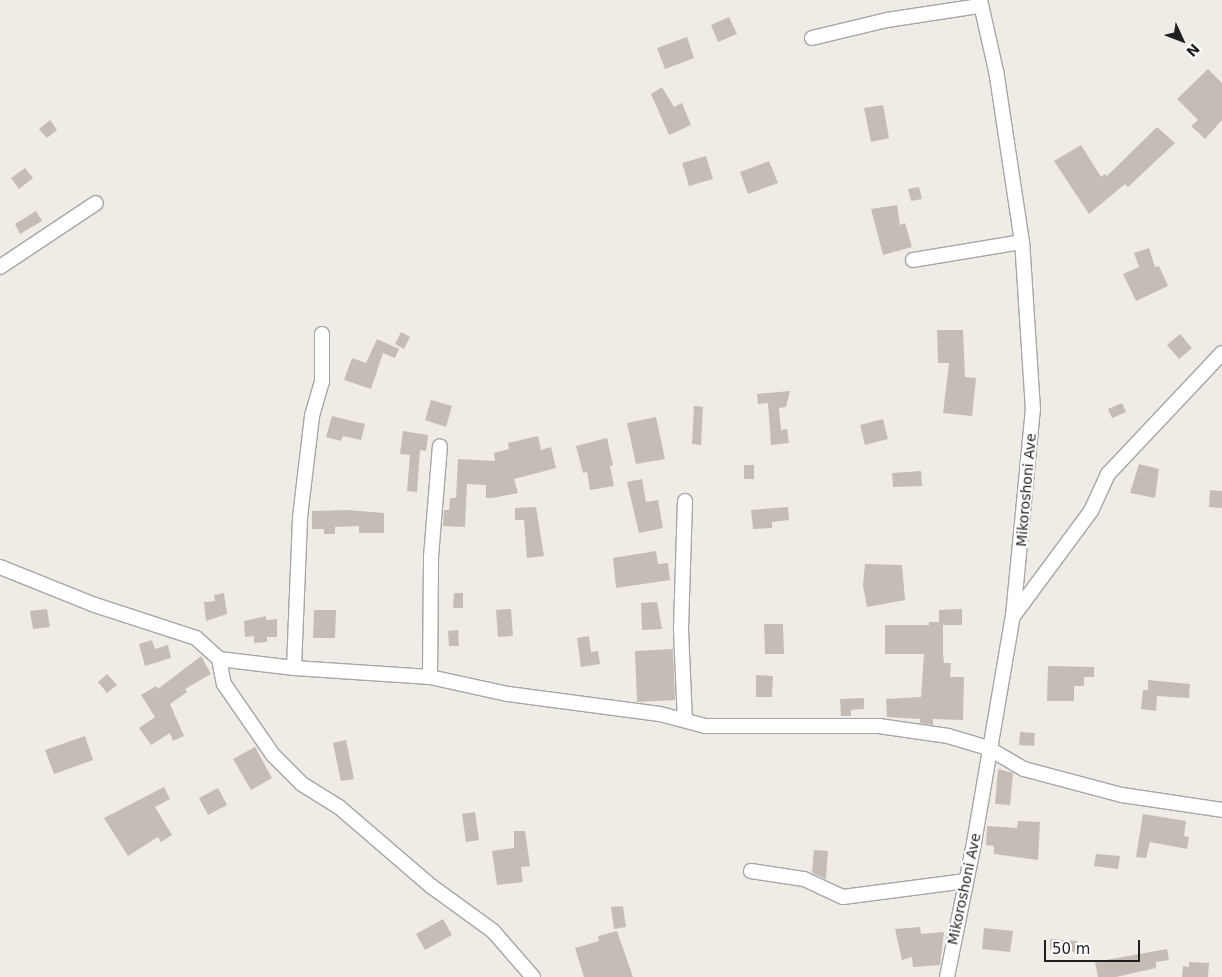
<!DOCTYPE html>
<style>
body{margin:0}
#map{position:relative;width:1222px;height:977px;overflow:hidden;background:#f0ece5;font-family:"DejaVu Sans",sans-serif}
div>[style]{position:absolute}
.building>*{inset:0;background:#c5bcb5}
.roads{filter:drop-shadow(1px 0 #a6a6a6) drop-shadow(-1px 0 #a6a6a6) drop-shadow(0 1px #a6a6a6) drop-shadow(0 -1px #a6a6a6)}
.minor>*{height:14px;margin:-7px;padding:0 7px;transform-origin:7px;border-radius:7px;background:#fff}
span{translate:-50% -50%;white-space:nowrap;text-align:center;line-height:1.15;-webkit-text-stroke:4px #fff;paint-order:stroke}
.street-label{font-size:14px;color:#1f1f1f}
.north{position:absolute;left:1157px;top:15px;width:50px;height:50px;-webkit-text-stroke:4px #fff;paint-order:stroke;rotate:133deg;font-size:14px;font-weight:700;line-height:20px;text-align:center;color:#1f1f1f}
.north::after{content:'';display:block;margin:auto;width:18px;height:22px;background:#1f1f1f;clip-path:polygon(50% 0,100% 100%,50% 72%,0 100%)}
.scale{position:absolute;left:1044px;top:940px;width:96px;height:22px;box-sizing:border-box;border:2px solid #1f1f1f;border-top:0;padding-left:6px;font-size:15px;line-height:18px;white-space:nowrap;color:#1f1f1f;-webkit-text-stroke:4px #fff;paint-order:stroke}
</style>
<div id="map">
<div class="building">
<div style="clip-path:polygon(729px 17px,737px 34px,718px 42px,711px 25px)"></div>
<div style="clip-path:polygon(687px 37px,694px 58px,665px 69px,657px 48px)"></div>
<div style="clip-path:polygon(1208px 69px,1222px 83px,1222px 120px,1205px 139px,1191px 126px,1198px 120px,1177px 99px)"></div>
<div style="clip-path:polygon(662px 87px,674px 107px,682px 103px,691px 125px,669px 135px,651px 94px)"></div>
<div style="clip-path:polygon(883px 105px,889px 138px,871px 142px,864px 108px)"></div>
<div style="clip-path:polygon(50px 120px,57px 130px,47px 138px,39px 129px)"></div>
<div style="clip-path:polygon(1157px 127px,1175px 143px,1128px 187px,1125px 184px,1089px 214px,1054px 161px,1081px 145px,1101px 177px,1105px 174px,1107px 176px)"></div>
<div style="clip-path:polygon(706px 156px,713px 179px,689px 186px,682px 163px)"></div>
<div style="clip-path:polygon(769px 161px,778px 183px,748px 194px,740px 172px)"></div>
<div style="clip-path:polygon(25px 168px,33px 178px,19px 189px,11px 178px)"></div>
<div style="clip-path:polygon(919px 187px,922px 199px,911px 201px,908px 189px)"></div>
<div style="clip-path:polygon(897px 205px,900px 225px,905px 223px,912px 247px,883px 255px,871px 209px)"></div>
<div style="clip-path:polygon(36px 211px,42px 221px,20px 234px,15px 224px)"></div>
<div style="clip-path:polygon(1149px 248px,1155px 267px,1159px 266px,1168px 286px,1136px 301px,1123px 274px,1139px 267px,1134px 253px)"></div>
<div style="clip-path:polygon(937px 330px,963px 330px,965px 377px,976px 378px,972px 416px,943px 413px,949px 363px,938px 363px)"></div>
<div style="clip-path:polygon(401px 332px,410px 337px,404px 349px,395px 344px)"></div>
<div style="clip-path:polygon(1180px 334px,1192px 348px,1179px 359px,1167px 345px)"></div>
<div style="clip-path:polygon(377px 339px,399px 349px,395px 358px,383px 353px,371px 389px,344px 380px,352px 358px,366px 363px)"></div>
<div style="clip-path:polygon(790px 391px,786px 407px,779px 408px,781px 430px,787px 429px,789px 443px,771px 445px,768px 403px,758px 404px,757px 394px)"></div>
<div style="clip-path:polygon(431px 400px,452px 406px,446px 427px,425px 420px)"></div>
<div style="clip-path:polygon(1122px 403px,1126px 412px,1112px 418px,1108px 409px)"></div>
<div style="clip-path:polygon(694px 406px,703px 407px,701px 445px,692px 444px)"></div>
<div style="clip-path:polygon(332px 416px,365px 424px,361px 440px,343px 436px,341px 441px,326px 437px)"></div>
<div style="clip-path:polygon(656px 417px,665px 459px,636px 464px,627px 423px)"></div>
<div style="clip-path:polygon(883px 419px,888px 439px,865px 445px,860px 425px)"></div>
<div style="clip-path:polygon(403px 431px,428px 435px,426px 451px,420px 450px,417px 492px,407px 491px,410px 455px,400px 454px)"></div>
<div style="clip-path:polygon(538px 436px,541px 450px,551px 447px,556px 468px,514px 479px,518px 493px,492px 498px,486px 498px,486px 485px,467px 484px,465px 527px,443px 526px,444px 510px,449px 510px,450px 498px,456px 498px,458px 459px,495px 461px,494px 453px,509px 449px,508px 443px)"></div>
<div style="clip-path:polygon(607px 438px,613px 465px,610px 466px,614px 486px,590px 490px,587px 472px,583px 473px,576px 446px)"></div>
<div style="clip-path:polygon(1139px 464px,1159px 469px,1155px 498px,1130px 493px)"></div>
<div style="clip-path:polygon(744px 465px,754px 465px,754px 479px,744px 479px)"></div>
<div style="clip-path:polygon(921px 471px,922px 486px,893px 487px,892px 473px)"></div>
<div style="clip-path:polygon(642px 479px,646px 502px,658px 500px,663px 528px,639px 533px,627px 482px)"></div>
<div style="clip-path:polygon(1210px 490px,1222px 491px,1222px 508px,1209px 507px)"></div>
<div style="clip-path:polygon(536px 507px,544px 556px,527px 558px,524px 520px,515px 520px,515px 508px)"></div>
<div style="clip-path:polygon(788px 507px,789px 520px,772px 522px,772px 528px,753px 529px,751px 510px)"></div>
<div style="clip-path:polygon(347px 510px,384px 513px,384px 533px,359px 533px,359px 526px,335px 527px,335px 534px,324px 534px,324px 529px,312px 529px,312px 511px)"></div>
<div style="clip-path:polygon(656px 551px,658px 564px,668px 563px,670px 580px,616px 588px,613px 558px)"></div>
<div style="clip-path:polygon(865px 564px,902px 565px,905px 600px,867px 607px,863px 586px)"></div>
<div style="clip-path:polygon(224px 593px,227px 614px,206px 621px,204px 602px,215px 601px,214px 595px)"></div>
<div style="clip-path:polygon(454px 593px,463px 593px,463px 608px,453px 608px)"></div>
<div style="clip-path:polygon(657px 602px,662px 629px,642px 630px,641px 603px)"></div>
<div style="clip-path:polygon(47px 609px,50px 627px,33px 629px,30px 611px)"></div>
<div style="clip-path:polygon(511px 609px,513px 636px,498px 637px,496px 610px)"></div>
<div style="clip-path:polygon(962px 609px,962px 625px,943px 625px,943px 654px,944px 663px,951px 663px,950px 677px,964px 677px,963px 720px,933px 719px,933px 725px,920px 723px,920px 719px,887px 717px,886px 699px,921px 697px,924px 654px,885px 654px,885px 625px,929px 625px,929px 622px,939px 622px,939px 610px)"></div>
<div style="clip-path:polygon(314px 610px,336px 610px,335px 638px,313px 638px)"></div>
<div style="clip-path:polygon(266px 616px,266px 620px,277px 619px,277px 637px,267px 637px,267px 642px,254px 643px,254px 636px,245px 637px,244px 621px)"></div>
<div style="clip-path:polygon(764px 624px,783px 624px,784px 654px,765px 654px)"></div>
<div style="clip-path:polygon(458px 630px,459px 646px,449px 646px,448px 631px)"></div>
<div style="clip-path:polygon(589px 636px,591px 652px,598px 651px,600px 664px,581px 667px,577px 638px)"></div>
<div style="clip-path:polygon(152px 640px,155px 649px,168px 645px,171px 658px,145px 666px,139px 644px)"></div>
<div style="clip-path:polygon(673px 649px,675px 700px,637px 702px,635px 651px)"></div>
<div style="clip-path:polygon(201px 656px,211px 674px,185px 689px,187px 692px,170px 704px,184px 736px,173px 741px,170px 733px,151px 745px,139px 728px,155px 717px,141px 695px,156px 686px,158px 689px)"></div>
<div style="clip-path:polygon(1048px 666px,1094px 667px,1094px 677px,1084px 677px,1084px 686px,1074px 686px,1074px 701px,1047px 701px)"></div>
<div style="clip-path:polygon(107px 674px,117px 685px,107px 693px,98px 682px)"></div>
<div style="clip-path:polygon(756px 675px,773px 676px,772px 697px,756px 697px)"></div>
<div style="clip-path:polygon(1148px 680px,1190px 684px,1189px 698px,1157px 696px,1156px 711px,1141px 709px,1143px 690px,1148px 690px)"></div>
<div style="clip-path:polygon(864px 698px,864px 709px,851px 710px,851px 716px,841px 716px,840px 699px)"></div>
<div style="clip-path:polygon(1020px 732px,1035px 733px,1034px 746px,1019px 745px)"></div>
<div style="clip-path:polygon(85px 736px,93px 760px,54px 774px,45px 750px)"></div>
<div style="clip-path:polygon(346px 740px,354px 779px,341px 781px,333px 743px)"></div>
<div style="clip-path:polygon(255px 747px,272px 778px,251px 790px,233px 759px)"></div>
<div style="clip-path:polygon(998px 769px,1013px 773px,1010px 805px,995px 804px)"></div>
<div style="clip-path:polygon(164px 787px,170px 799px,155px 807px,172px 835px,161px 842px,158px 837px,128px 856px,104px 818px)"></div>
<div style="clip-path:polygon(218px 788px,227px 805px,208px 815px,199px 798px)"></div>
<div style="clip-path:polygon(475px 812px,479px 840px,466px 842px,462px 814px)"></div>
<div style="clip-path:polygon(1143px 814px,1186px 821px,1184px 836px,1189px 837px,1187px 849px,1150px 842px,1146px 858px,1136px 857px)"></div>
<div style="clip-path:polygon(1018px 821px,1040px 822px,1038px 860px,994px 854px,994px 846px,986px 845px,987px 826px,1017px 828px)"></div>
<div style="clip-path:polygon(514px 831px,525px 831px,530px 866px,521px 867px,523px 882px,497px 885px,492px 851px,514px 848px)"></div>
<div style="clip-path:polygon(814px 850px,828px 851px,826px 879px,812px 873px)"></div>
<div style="clip-path:polygon(1096px 854px,1120px 856px,1118px 869px,1094px 866px)"></div>
<div style="clip-path:polygon(623px 906px,626px 927px,614px 929px,611px 907px)"></div>
<div style="clip-path:polygon(443px 919px,452px 935px,425px 950px,416px 934px)"></div>
<div style="clip-path:polygon(920px 927px,921px 934px,944px 932px,940px 965px,913px 967px,912px 957px,902px 960px,895px 929px)"></div>
<div style="clip-path:polygon(984px 928px,1013px 931px,1010px 952px,982px 949px)"></div>
<div style="clip-path:polygon(617px 931px,633px 977px,584px 977px,575px 948px,599px 941px,598px 936px)"></div>
<div style="clip-path:polygon(1050px 939px,1077px 941px,1077px 952px,1050px 950px)"></div>
<div style="clip-path:polygon(1167px 949px,1169px 960px,1156px 962px,1156px 968px,1116px 977px,1098px 977px,1095px 962px)"></div>
<div style="clip-path:polygon(1189px 962px,1209px 963px,1208px 977px,1182px 977px,1183px 966px,1189px 967px)"></div>
</div>
<div class="roads">
<div class="minor">
<div style="left:812px;top:38px;width:77px;rotate:-13.5deg"></div>
<div style="left:887px;top:20px;width:94px;rotate:-8.6deg"></div>
<div style="left:913px;top:260px;width:110px;rotate:-9.4deg"></div>
<div style="left:0;top:267px;width:115px;rotate:-33.7deg"></div>
<div style="left:685px;top:501px;width:129px;rotate:91.8deg"></div>
<div style="left:681px;top:630px;width:90px;rotate:87.5deg"></div>
<div style="left:0;top:567px;width:102px;rotate:21.8deg"></div>
<div style="left:95px;top:605px;width:106px;rotate:18.1deg"></div>
<div style="left:196px;top:638px;width:31px;rotate:42deg"></div>
<div style="left:219px;top:659px;width:76px;rotate:6.8deg"></div>
<div style="left:294px;top:668px;width:136px;rotate:3.8deg"></div>
<div style="left:430px;top:677px;width:80px;rotate:12.3deg"></div>
<div style="left:508px;top:694px;width:153px;rotate:7.5deg"></div>
<div style="left:660px;top:714px;width:47px;rotate:14.9deg"></div>
<div style="left:705px;top:726px;width:174px"></div>
<div style="left:879px;top:726px;width:70px;rotate:8.2deg"></div>
<div style="left:948px;top:736px;width:42px;rotate:16.7deg"></div>
<div style="left:988px;top:748px;width:42px;rotate:30.3deg"></div>
<div style="left:1024px;top:769px;width:101px;rotate:14.9deg"></div>
<div style="left:1122px;top:795px;width:101px;rotate:8.5deg"></div>
<div style="left:1014px;top:615px;width:129px;rotate:-53.5deg"></div>
<div style="left:1091px;top:511px;width:41px;rotate:-65.3deg"></div>
<div style="left:1108px;top:474px;width:166px;rotate:-46.7deg"></div>
<div style="left:219px;top:659px;width:25px;rotate:79deg"></div>
<div style="left:224px;top:684px;width:86px;rotate:55.4deg"></div>
<div style="left:273px;top:755px;width:41px;rotate:45deg"></div>
<div style="left:302px;top:784px;width:44px;rotate:31.9deg"></div>
<div style="left:339px;top:807px;width:121px;rotate:40.7deg"></div>
<div style="left:431px;top:886px;width:77px;rotate:36deg"></div>
<div style="left:493px;top:931px;width:61px;rotate:49deg"></div>
<div style="left:294px;top:668px;width:151px;rotate:-87.7deg"></div>
<div style="left:300px;top:517px;width:102px;rotate:-83.2deg"></div>
<div style="left:312px;top:416px;width:35px;rotate:-74deg"></div>
<div style="left:322px;top:382px;width:48px;rotate:-90deg"></div>
<div style="left:430px;top:677px;width:120px;rotate:-89.5deg"></div>
<div style="left:431px;top:557px;width:111px;rotate:-85.4deg"></div>
<div style="left:751px;top:871px;width:54px;rotate:8.6deg"></div>
<div style="left:804px;top:879px;width:43px;rotate:24.8deg"></div>
<div style="left:843px;top:897px;width:124px;rotate:-7.4deg"></div>
<div style="left:947px;top:977px;width:137px;rotate:-78.6deg"></div>
<div style="left:974px;top:843px;width:230px;rotate:-80.3deg"></div>
<div style="left:1013px;top:616px;width:207px;rotate:-84.5deg"></div>
<div style="left:1033px;top:410px;width:168px;rotate:-93.7deg"></div>
<div style="left:1022px;top:242px;width:173px;rotate:-98.6deg"></div>
<div style="left:996px;top:71px;width:73px;rotate:-102.7deg"></div>
</div>
</div>
<div class="street-label">
<span style="left:1026px;top:490px;rotate:-85deg">Mikoroshoni Ave</span>
<span style="left:964px;top:889px;rotate:-78deg">Mikoroshoni Ave</span>
</div>
<div class="north">N</div>
<div class="scale">50 m</div>
</div>
